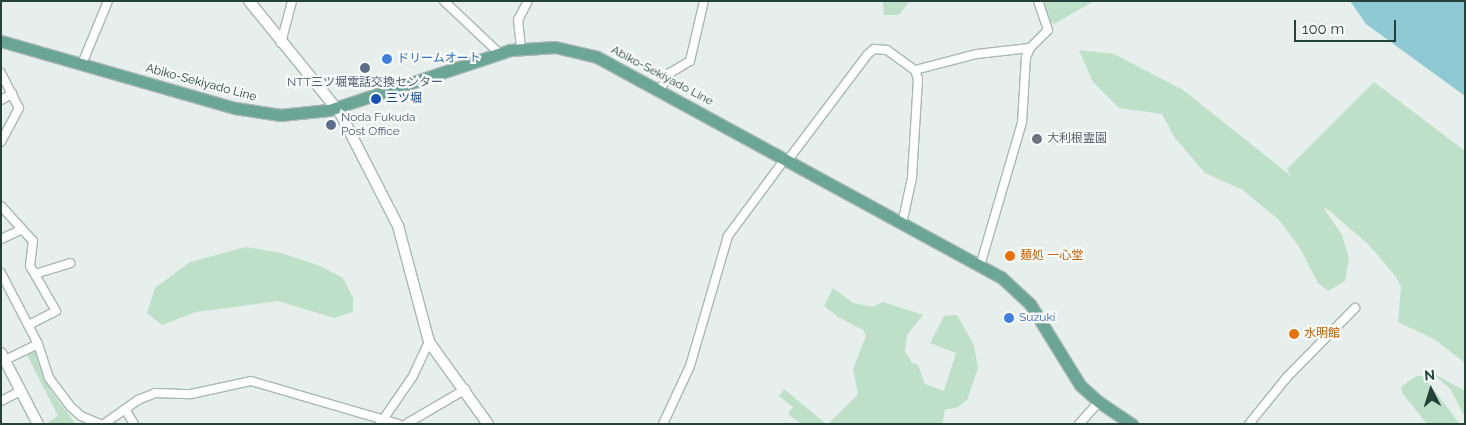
<!DOCTYPE html>
<meta charset="utf-8">
<style>
body{margin:0}
#map{position:relative;width:1466px;height:425px;overflow:hidden;background:#e6efeb;font-family:Raleway,"Noto Sans JP",sans-serif}
div>[style]{position:absolute}
.green>*{inset:0;background:#bfe0c8}
.water>*{inset:0;background:#8ec9d4}
.roads{filter:drop-shadow(1px 0 #a8b8b2) drop-shadow(-1px 0 #a8b8b2) drop-shadow(0 1px #a8b8b2) drop-shadow(0 -1px #a8b8b2)}
.street>*{height:8px;margin:-4px;padding:0 4px;transform-origin:4px;border-radius:4px;background:#fff}
.secondary>*{height:10px;margin:-5px;padding:0 5px;transform-origin:5px;border-radius:5px;background:#fff}
.primary>*{height:11px;margin:-5.5px;padding:0 5.5px;transform-origin:5.5px;border-radius:5.5px;background:#6aa596}
.dots>*{width:14px;height:14px;translate:-50% -50%;box-sizing:border-box;border:2px solid #f7fbf9;border-radius:50%}
span{translate:-50% -50%;white-space:nowrap;text-align:center;line-height:1.15;-webkit-text-stroke:4.5px #f7fbf9;paint-order:stroke}
.shop-label{font-size:12px;color:#366cbe}
.left{translate:0 -50%;text-align:left}
.street-label{font-size:12px;color:#24423a}
.service-label{font-size:12px;color:#4e5e75}
.transit-label{font-size:12px;color:#164399}
.worship-label{font-size:12px;color:#5b616d}
.food-label{font-size:12px;color:#c56008}
.frame{position:absolute;inset:0;border:2px solid #24423a;pointer-events:none}
.north{position:absolute;left:1406px;top:365px;width:50px;height:50px;-webkit-text-stroke:4px #f7fbf9;paint-order:stroke;rotate:355deg;font-size:14px;font-weight:700;line-height:20px;text-align:center;color:#24423a}
.north::after{content:'';display:block;margin:auto;width:18px;height:22px;background:#24423a;clip-path:polygon(50% 0,100% 100%,50% 72%,0 100%)}
.scale{position:absolute;left:1294px;top:20px;width:102px;height:22px;box-sizing:border-box;border:2px solid #24423a;border-top:0;padding-left:6px;font-size:15px;line-height:18px;white-space:nowrap;color:#24423a;-webkit-text-stroke:4px #f7fbf9;paint-order:stroke}
</style>
<div id="map">
<div class="green">
<div style="clip-path:polygon(883px 1px,910px 1px,899px 15px,884px 15px)"></div>
<div style="clip-path:polygon(1043px 1px,1094px 1px,1054px 24px,1049px 21px)"></div>
<div style="clip-path:polygon(1079px 50px,1114px 54px,1183px 90px,1291px 176px,1287px 169px,1374px 82px,1465px 151px,1465px 363px,1434px 339px,1398px 322px,1401px 287px,1396px 277px,1369px 245px,1330px 211px,1323px 207px,1342px 235px,1349px 258px,1345px 281px,1328px 291px,1318px 283px,1300px 248px,1279px 220px,1243px 190px,1205px 173px,1175px 138px,1162px 114px,1119px 108px,1093px 82px)"></div>
<div style="clip-path:polygon(246px 247px,281px 253px,320px 266px,343px 278px,353px 298px,353px 312px,334px 318px,278px 301px,196px 312px,162px 325px,147px 313px,155px 288px,190px 262px)"></div>
<div style="clip-path:polygon(833px 288px,853px 303px,872px 307px,883px 302px,923px 315px,907px 335px,905px 351px,912px 363px,918px 365px,925px 384px,944px 391px,956px 353px,930px 343px,944px 316px,957px 315px,974px 345px,978px 368px,967px 400px,958px 407px,945px 410px,942px 424px,828px 424px,858px 394px,853px 369px,866px 336px,863px 330px,838px 317px,824px 306px)"></div>
<div style="clip-path:polygon(34px 349px,51px 391px,76px 424px,45px 424px,58px 416px,26px 353px)"></div>
<div style="clip-path:polygon(1434px 374px,1465px 391px,1465px 417px,1451px 390px)"></div>
<div style="clip-path:polygon(1416px 376px,1423px 376px,1460px 424px,1427px 424px,1403px 394px,1401px 387px)"></div>
<div style="clip-path:polygon(784px 389px,826px 424px,802px 424px,788px 414px,793px 407px,779px 396px)"></div>
</div>
<div class="water">
<div style="clip-path:polygon(1350px 1px,1465px 1px,1465px 96px,1366px 24px)"></div>
</div>
<div class="roads">
<div class="street">
<div style="left:444px;top:1px;width:76px;rotate:43.4deg"></div>
<div style="left:281px;top:43px;width:43px;rotate:-75.3deg"></div>
<div style="left:521px;top:48px;width:28px;rotate:-96deg"></div>
<div style="left:518px;top:20px;width:21px;rotate:-62deg"></div>
<div style="left:82px;top:64px;width:68px;rotate:-67.6deg"></div>
<div style="left:915px;top:70px;width:64px;rotate:-14.5deg"></div>
<div style="left:977px;top:54px;width:53px;rotate:-6.5deg"></div>
<div style="left:1px;top:73px;width:39px;rotate:63deg"></div>
<div style="left:19px;top:108px;width:38px;rotate:118deg"></div>
<div style="left:660px;top:90px;width:20px;rotate:-60deg"></div>
<div style="left:670px;top:73px;width:23px;rotate:-31deg"></div>
<div style="left:690px;top:61px;width:62px;rotate:-76.9deg"></div>
<div style="left:1px;top:100px;width:13px;rotate:-29deg"></div>
<div style="left:788px;top:160px;width:131px;rotate:-53deg"></div>
<div style="left:867px;top:55px;width:9px;rotate:-41deg"></div>
<div style="left:874px;top:49px;width:13px;rotate:4deg"></div>
<div style="left:887px;top:50px;width:34px;rotate:36deg"></div>
<div style="left:915px;top:70px;width:9px;rotate:72deg"></div>
<div style="left:918px;top:79px;width:99px;rotate:93.5deg"></div>
<div style="left:912px;top:178px;width:47px;rotate:102.3deg"></div>
<div style="left:1px;top:206px;width:47px;rotate:47.6deg"></div>
<div style="left:33px;top:241px;width:25px;rotate:97deg"></div>
<div style="left:30px;top:266px;width:52px;rotate:60deg"></div>
<div style="left:56px;top:311px;width:30px;rotate:153deg"></div>
<div style="left:1px;top:239px;width:23px;rotate:-25deg"></div>
<div style="left:980px;top:266px;width:150px;rotate:-73.7deg"></div>
<div style="left:1022px;top:122px;width:65px;rotate:-86.5deg"></div>
<div style="left:1026px;top:57px;width:10px;rotate:-66deg"></div>
<div style="left:1030px;top:48px;width:25px;rotate:-45deg"></div>
<div style="left:1048px;top:30px;width:31px;rotate:-109deg"></div>
<div style="left:1px;top:273px;width:80px;rotate:62.5deg"></div>
<div style="left:38px;top:344px;width:36px;rotate:72deg"></div>
<div style="left:49px;top:378px;width:36px;rotate:53deg"></div>
<div style="left:71px;top:407px;width:13px;rotate:42deg"></div>
<div style="left:81px;top:416px;width:21px;rotate:23deg"></div>
<div style="left:35px;top:274px;width:37px;rotate:-17deg"></div>
<div style="left:1px;top:362px;width:41px;rotate:-25.9deg"></div>
<div style="left:1px;top:401px;width:22px;rotate:-27deg"></div>
<div style="left:125px;top:409px;width:17px;rotate:59deg"></div>
<div style="left:104px;top:424px;width:42px;rotate:-35.2deg"></div>
<div style="left:138px;top:400px;width:18px;rotate:-22deg"></div>
<div style="left:155px;top:393px;width:36px;rotate:2deg"></div>
<div style="left:191px;top:394px;width:61px;rotate:-12.2deg"></div>
<div style="left:251px;top:381px;width:153px;rotate:16.3deg"></div>
<div style="left:380px;top:424px;width:58px;rotate:-55.5deg"></div>
<div style="left:413px;top:376px;width:38px;rotate:-65deg"></div>
<div style="left:406px;top:424px;width:69px;rotate:-30.3deg"></div>
<div style="left:663px;top:424px;width:64px;rotate:-65deg"></div>
<div style="left:690px;top:366px;width:135px;rotate:-73.7deg"></div>
<div style="left:728px;top:236px;width:96px;rotate:-53.5deg"></div>
<div style="left:1079px;top:424px;width:30px;rotate:-48deg"></div>
<div style="left:1249px;top:424px;width:60px;rotate:-51deg"></div>
<div style="left:1287px;top:377px;width:97px;rotate:-45.4deg"></div>
</div>
<div class="secondary">
<div style="left:249px;top:1px;width:144px;rotate:50.9deg"></div>
<div style="left:340px;top:113px;width:127px;rotate:62.8deg"></div>
<div style="left:398px;top:226px;width:120px;rotate:75deg"></div>
<div style="left:429px;top:342px;width:101px;rotate:54.3deg"></div>
<div style="left:1px;top:353px;width:80px;rotate:62.5deg"></div>
</div>
<div class="primary">
<div style="left:1px;top:41px;width:243px;rotate:16deg"></div>
<div style="left:235px;top:108px;width:46px;rotate:8.8deg"></div>
<div style="left:280px;top:115px;width:49px;rotate:-5.8deg"></div>
<div style="left:329px;top:110px;width:191px;rotate:-18.3deg"></div>
<div style="left:510px;top:50px;width:45px;rotate:-3.8deg"></div>
<div style="left:555px;top:47px;width:43px;rotate:13.4deg"></div>
<div style="left:597px;top:57px;width:460px;rotate:28.6deg"></div>
<div style="left:1001px;top:277px;width:40px;rotate:43deg"></div>
<div style="left:1030px;top:304px;width:95px;rotate:58.3deg"></div>
<div style="left:1080px;top:385px;width:25px;rotate:42deg"></div>
<div style="left:1099px;top:402px;width:40px;rotate:34deg"></div>
</div>
</div>
<div class="dots">
<div style="left:387px;top:59px;background:#3f7fe0"></div>
<div style="left:365px;top:68px;background:#5c6f8a"></div>
<div style="left:376px;top:99px;background:#1a4fb4"></div>
<div style="left:331px;top:125px;background:#5c6f8a"></div>
<div style="left:1037px;top:139px;background:#6b7280"></div>
<div style="left:1010px;top:256px;background:#e8710a"></div>
<div style="left:1009px;top:318px;background:#3f7fe0"></div>
<div style="left:1294px;top:334px;background:#e8710a"></div>
</div>
<div class="shop-label">
<span class="left" style="left:397px;top:59px">ドリームオート</span>
<span class="left" style="left:1019px;top:318px">Suzuki</span>
</div>
<div class="street-label">
<span style="left:662px;top:76px;rotate:28deg">Abiko-Sekiyado Line</span>
<span style="left:201px;top:83px;rotate:15deg">Abiko-Sekiyado Line</span>
</div>
<div class="service-label">
<span style="left:365px;top:83px">NTT三ツ堀電話交換センター</span>
<span class="left" style="left:341px;top:125px">Noda Fukuda<br>Post Office</span>
</div>
<div class="transit-label">
<span class="left" style="left:386px;top:99px">三ツ堀</span>
</div>
<div class="worship-label">
<span class="left" style="left:1047px;top:139px">大利根霊園</span>
</div>
<div class="food-label">
<span class="left" style="left:1020px;top:256px">麺処 一心堂</span>
<span class="left" style="left:1304px;top:334px">水明館</span>
</div>
<div class="frame"></div>
<div class="north">N</div>
<div class="scale">100 m</div>
</div>
